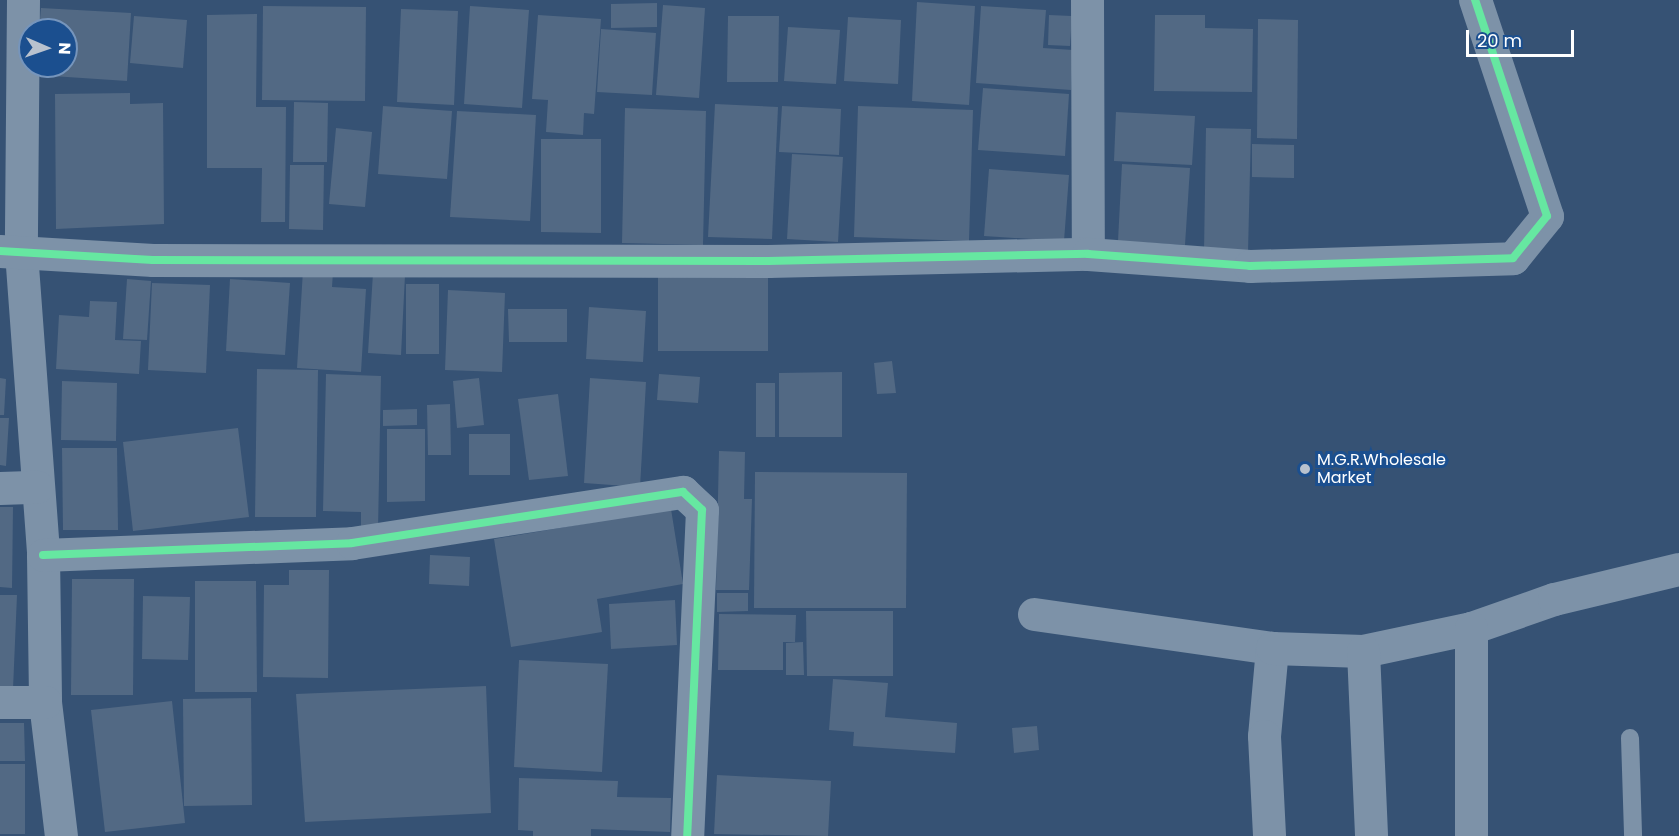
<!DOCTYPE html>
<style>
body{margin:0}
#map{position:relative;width:1679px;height:836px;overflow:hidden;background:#365274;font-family:Poppins,sans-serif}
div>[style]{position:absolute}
.building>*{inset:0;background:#526984}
.lane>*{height:18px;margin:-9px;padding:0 9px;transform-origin:9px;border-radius:9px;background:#7d92a8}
.street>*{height:33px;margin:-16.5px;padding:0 16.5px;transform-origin:16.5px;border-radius:16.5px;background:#7d92a8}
.cycleway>*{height:8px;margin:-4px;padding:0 4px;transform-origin:4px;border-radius:4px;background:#66e7a1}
.dots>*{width:16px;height:16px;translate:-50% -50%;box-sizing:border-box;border:3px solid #1b4f8f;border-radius:50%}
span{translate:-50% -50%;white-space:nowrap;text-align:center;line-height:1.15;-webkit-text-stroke:6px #1b4f8f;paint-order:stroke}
.poi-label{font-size:16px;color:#fff}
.left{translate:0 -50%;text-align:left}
.north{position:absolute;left:18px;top:18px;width:60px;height:60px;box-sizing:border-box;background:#1b4f8f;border:2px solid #7695bc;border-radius:50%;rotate:92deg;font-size:16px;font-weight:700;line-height:24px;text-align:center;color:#fff}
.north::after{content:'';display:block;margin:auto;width:21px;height:27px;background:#b9c2ce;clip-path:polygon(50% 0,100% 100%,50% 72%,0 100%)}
.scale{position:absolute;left:1466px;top:30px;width:108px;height:27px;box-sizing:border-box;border:3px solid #fff;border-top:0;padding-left:8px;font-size:18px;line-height:21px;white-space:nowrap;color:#fff;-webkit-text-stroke:4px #1b4f8f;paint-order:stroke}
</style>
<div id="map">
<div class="building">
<div style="clip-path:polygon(917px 2px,975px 6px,969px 105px,912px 101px)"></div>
<div style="clip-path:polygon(657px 3px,657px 27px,611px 28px,611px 4px)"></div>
<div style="clip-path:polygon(663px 5px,705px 8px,699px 98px,656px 95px)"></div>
<div style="clip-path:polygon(263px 6px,366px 7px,365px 101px,262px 100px)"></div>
<div style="clip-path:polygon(470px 6px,529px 10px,522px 108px,464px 104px)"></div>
<div style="clip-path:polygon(981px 6px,1046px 10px,1043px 48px,1073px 50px,1071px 90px,976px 83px)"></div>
<div style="clip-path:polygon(41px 8px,131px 13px,127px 81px,37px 75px,37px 66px,66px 66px,66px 30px,39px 30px)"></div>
<div style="clip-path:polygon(401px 9px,458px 11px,454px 105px,397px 102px)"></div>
<div style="clip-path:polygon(257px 14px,256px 107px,286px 107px,285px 222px,261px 222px,262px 168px,207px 168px,207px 15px)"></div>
<div style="clip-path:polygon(538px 15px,601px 19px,594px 114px,584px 113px,583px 135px,546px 132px,548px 100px,532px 99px)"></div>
<div style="clip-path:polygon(1049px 15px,1072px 16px,1070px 46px,1048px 45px)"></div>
<div style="clip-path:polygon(1155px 15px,1205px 15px,1205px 28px,1253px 29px,1252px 92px,1154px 91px)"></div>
<div style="clip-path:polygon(134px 16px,187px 20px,183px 68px,130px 63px)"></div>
<div style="clip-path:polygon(728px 16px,779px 16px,778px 82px,727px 82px)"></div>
<div style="clip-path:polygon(848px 17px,901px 20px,898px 84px,844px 81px)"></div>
<div style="clip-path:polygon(1258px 19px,1298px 20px,1297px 139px,1257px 138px)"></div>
<div style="clip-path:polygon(788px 27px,840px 30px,836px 84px,784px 81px)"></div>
<div style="clip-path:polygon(601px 29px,656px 33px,652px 95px,597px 92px)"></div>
<div style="clip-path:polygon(983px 88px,1069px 94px,1065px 156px,978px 150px)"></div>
<div style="clip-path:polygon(130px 93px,130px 104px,163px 103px,164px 224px,56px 229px,55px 94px)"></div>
<div style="clip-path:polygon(294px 102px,328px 103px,327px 162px,293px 162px)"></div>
<div style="clip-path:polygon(715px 104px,778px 107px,772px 239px,708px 237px)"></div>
<div style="clip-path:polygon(383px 106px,452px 111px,447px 179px,378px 174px)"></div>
<div style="clip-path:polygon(782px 106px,841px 109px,839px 155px,779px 152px)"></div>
<div style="clip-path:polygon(858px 106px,973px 110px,969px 241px,854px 237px)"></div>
<div style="clip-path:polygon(625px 108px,706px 111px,703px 245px,622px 243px)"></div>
<div style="clip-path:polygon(457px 111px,536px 115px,530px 221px,450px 217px)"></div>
<div style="clip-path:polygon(1116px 112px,1195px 116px,1192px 165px,1114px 161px)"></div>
<div style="clip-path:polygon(336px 128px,372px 132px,365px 207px,329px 204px)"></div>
<div style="clip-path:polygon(1206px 128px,1251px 129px,1248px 252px,1204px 252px)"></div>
<div style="clip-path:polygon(541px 139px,601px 139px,601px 233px,541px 232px)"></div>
<div style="clip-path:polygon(1252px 144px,1294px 145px,1294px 178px,1252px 177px)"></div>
<div style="clip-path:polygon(792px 154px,843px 157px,838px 242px,787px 239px)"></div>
<div style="clip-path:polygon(1122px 164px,1190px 168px,1185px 245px,1118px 241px)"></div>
<div style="clip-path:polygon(290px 165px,324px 165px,323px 230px,289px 229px)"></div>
<div style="clip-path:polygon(989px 169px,1069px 175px,1064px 241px,984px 236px)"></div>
<div style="clip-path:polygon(303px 270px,333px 272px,332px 287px,366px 289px,361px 372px,297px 368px)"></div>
<div style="clip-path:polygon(373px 273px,405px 275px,401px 355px,368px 353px)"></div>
<div style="clip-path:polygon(658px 277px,768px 278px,768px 351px,658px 351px)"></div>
<div style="clip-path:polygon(127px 279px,151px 281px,147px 340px,123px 339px)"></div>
<div style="clip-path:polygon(230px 279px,290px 283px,285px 355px,226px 351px)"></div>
<div style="clip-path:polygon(152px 283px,210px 285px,206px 373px,148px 370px)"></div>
<div style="clip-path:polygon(406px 284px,439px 284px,439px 354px,406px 354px)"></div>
<div style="clip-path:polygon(448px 290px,505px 293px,502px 372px,445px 370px)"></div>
<div style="clip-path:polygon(90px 301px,117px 302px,115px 340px,141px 341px,139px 374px,56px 369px,59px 315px,89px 317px)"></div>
<div style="clip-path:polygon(589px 307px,646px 311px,643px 362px,586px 359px)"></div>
<div style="clip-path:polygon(508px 309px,567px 309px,567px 342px,509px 342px)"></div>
<div style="clip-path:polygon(892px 361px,896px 393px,877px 394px,874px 363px)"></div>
<div style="clip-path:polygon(257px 369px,318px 370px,316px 517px,255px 517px)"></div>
<div style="clip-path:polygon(842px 372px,842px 437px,779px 437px,779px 373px)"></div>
<div style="clip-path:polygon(326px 374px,381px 376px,378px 530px,361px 530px,361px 512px,323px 511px)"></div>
<div style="clip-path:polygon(659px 374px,700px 377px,698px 403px,657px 400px)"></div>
<div style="clip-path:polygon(0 378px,6px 379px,4px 415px,0 415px)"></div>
<div style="clip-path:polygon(479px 378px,484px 425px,457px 428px,453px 381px)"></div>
<div style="clip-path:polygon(590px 378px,646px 382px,640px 487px,584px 483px)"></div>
<div style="clip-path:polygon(62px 381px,117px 383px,116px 441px,61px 440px)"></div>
<div style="clip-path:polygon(756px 383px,775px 383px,775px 437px,756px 437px)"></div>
<div style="clip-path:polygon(558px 394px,568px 476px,529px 480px,518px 399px)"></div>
<div style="clip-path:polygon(450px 404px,451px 455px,428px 455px,427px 405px)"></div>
<div style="clip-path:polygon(417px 409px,417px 425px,383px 426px,383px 410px)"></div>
<div style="clip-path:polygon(0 418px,9px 418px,6px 466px,0 465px)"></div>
<div style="clip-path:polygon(238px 428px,249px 517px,133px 531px,123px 442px)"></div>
<div style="clip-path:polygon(387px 429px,425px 429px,425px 501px,387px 502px)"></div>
<div style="clip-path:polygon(469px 434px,510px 434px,510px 475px,469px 475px)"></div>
<div style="clip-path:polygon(62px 448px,117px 448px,118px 530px,63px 530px)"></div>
<div style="clip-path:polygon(719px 451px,745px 452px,744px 499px,752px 499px,749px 590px,716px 590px)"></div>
<div style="clip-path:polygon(755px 472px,907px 473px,906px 608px,754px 608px)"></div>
<div style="clip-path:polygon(0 507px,13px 507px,12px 588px,0 587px)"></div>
<div style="clip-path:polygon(671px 509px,683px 584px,597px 599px,602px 632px,511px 647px,494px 539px)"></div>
<div style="clip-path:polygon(430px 555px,470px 557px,469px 586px,429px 584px)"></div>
<div style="clip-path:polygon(289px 570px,329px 570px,328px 678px,263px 677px,264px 585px,289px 585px)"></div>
<div style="clip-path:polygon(72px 579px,134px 579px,133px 695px,71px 695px)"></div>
<div style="clip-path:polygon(195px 581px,256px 581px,257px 692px,195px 692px)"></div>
<div style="clip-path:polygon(717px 593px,748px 593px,748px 611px,717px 612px)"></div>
<div style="clip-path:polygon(0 595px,17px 595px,13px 689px,0 688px)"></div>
<div style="clip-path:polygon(143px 596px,190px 597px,188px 660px,142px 659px)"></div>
<div style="clip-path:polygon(675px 600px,677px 645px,611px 649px,609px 604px)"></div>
<div style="clip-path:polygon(806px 611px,893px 611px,893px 676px,807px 676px)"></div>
<div style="clip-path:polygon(719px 614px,796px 615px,795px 642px,783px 642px,783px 670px,718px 670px)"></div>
<div style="clip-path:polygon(803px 642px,804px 675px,786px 675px,786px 643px)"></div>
<div style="clip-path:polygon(519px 660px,608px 664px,602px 772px,514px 767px)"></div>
<div style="clip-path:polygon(833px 679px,888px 683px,885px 717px,957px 723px,955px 753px,853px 746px,854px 732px,829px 730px)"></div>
<div style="clip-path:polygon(486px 686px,491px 813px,305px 822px,296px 694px)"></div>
<div style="clip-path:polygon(251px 698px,252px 805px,184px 806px,183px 699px)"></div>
<div style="clip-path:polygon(172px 701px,185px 823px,105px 832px,91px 710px)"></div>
<div style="clip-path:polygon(0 723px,24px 723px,25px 761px,0 761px)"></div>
<div style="clip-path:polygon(1037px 726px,1039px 750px,1014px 753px,1012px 728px)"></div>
<div style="clip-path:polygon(0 764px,25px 764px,25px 834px,0 834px)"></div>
<div style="clip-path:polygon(717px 775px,831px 781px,828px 836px,714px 834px)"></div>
<div style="clip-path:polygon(519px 778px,618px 781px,617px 797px,671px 798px,670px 832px,591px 829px,591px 836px,533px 836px,533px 831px,518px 830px)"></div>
</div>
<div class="lane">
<div style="left:1630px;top:738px;width:98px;rotate:88.2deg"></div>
</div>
<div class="street">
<div style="left:23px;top:0;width:252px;rotate:90.5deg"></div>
<div style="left:21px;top:252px;width:304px;rotate:85.8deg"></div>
<div style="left:43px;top:555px;width:147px;rotate:89.2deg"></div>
<div style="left:45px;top:702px;width:135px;rotate:83.2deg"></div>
<div style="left:1087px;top:0;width:254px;rotate:89.8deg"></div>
<div style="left:0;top:251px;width:153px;rotate:3.4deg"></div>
<div style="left:153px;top:260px;width:615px;rotate:0.09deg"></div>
<div style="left:768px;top:261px;width:320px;rotate:-1.3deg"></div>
<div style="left:1088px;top:254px;width:162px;rotate:4.2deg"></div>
<div style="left:1250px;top:266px;width:263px;rotate:-1.7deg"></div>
<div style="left:1513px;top:258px;width:54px;rotate:-51deg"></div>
<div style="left:1547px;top:216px;width:228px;rotate:-108.4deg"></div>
<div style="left:0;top:488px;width:37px;rotate:-2deg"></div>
<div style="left:43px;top:555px;width:309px;rotate:-2.2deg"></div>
<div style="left:352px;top:543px;width:335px;rotate:-8.8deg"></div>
<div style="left:683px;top:492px;width:26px;rotate:43deg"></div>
<div style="left:702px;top:510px;width:326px;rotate:92.6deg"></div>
<div style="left:1034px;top:614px;width:240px;rotate:8.1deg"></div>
<div style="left:1272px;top:648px;width:88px;rotate:95.2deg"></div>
<div style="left:1264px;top:736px;width:100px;rotate:87.1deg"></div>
<div style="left:1272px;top:648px;width:91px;rotate:1.9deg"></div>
<div style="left:1363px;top:651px;width:110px;rotate:-12deg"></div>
<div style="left:1471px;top:628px;width:88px;rotate:-19.3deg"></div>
<div style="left:1554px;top:599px;width:129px;rotate:-13.5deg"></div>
<div style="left:1363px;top:651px;width:185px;rotate:87.5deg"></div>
<div style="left:0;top:702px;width:45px"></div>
<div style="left:1471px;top:836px;width:208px;rotate:-90deg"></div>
</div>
<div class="cycleway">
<div style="left:0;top:251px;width:153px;rotate:3.4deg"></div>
<div style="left:153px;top:260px;width:615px;rotate:0.09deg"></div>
<div style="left:768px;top:261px;width:320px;rotate:-1.3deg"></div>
<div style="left:1088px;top:254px;width:162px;rotate:4.2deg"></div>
<div style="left:1250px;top:266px;width:263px;rotate:-1.7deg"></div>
<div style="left:1513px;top:258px;width:54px;rotate:-51deg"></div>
<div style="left:1547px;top:216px;width:228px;rotate:-108.4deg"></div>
<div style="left:43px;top:555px;width:309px;rotate:-2.2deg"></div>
<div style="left:352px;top:543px;width:335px;rotate:-8.8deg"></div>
<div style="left:683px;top:492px;width:26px;rotate:43deg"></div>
<div style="left:702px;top:510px;width:326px;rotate:92.6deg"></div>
</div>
<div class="dots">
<div style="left:1305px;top:469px;background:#b9c2ce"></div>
</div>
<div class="poi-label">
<span class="left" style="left:1317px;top:469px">M.G.R.Wholesale<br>Market</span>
</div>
<div class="north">N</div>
<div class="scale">20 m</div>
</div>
